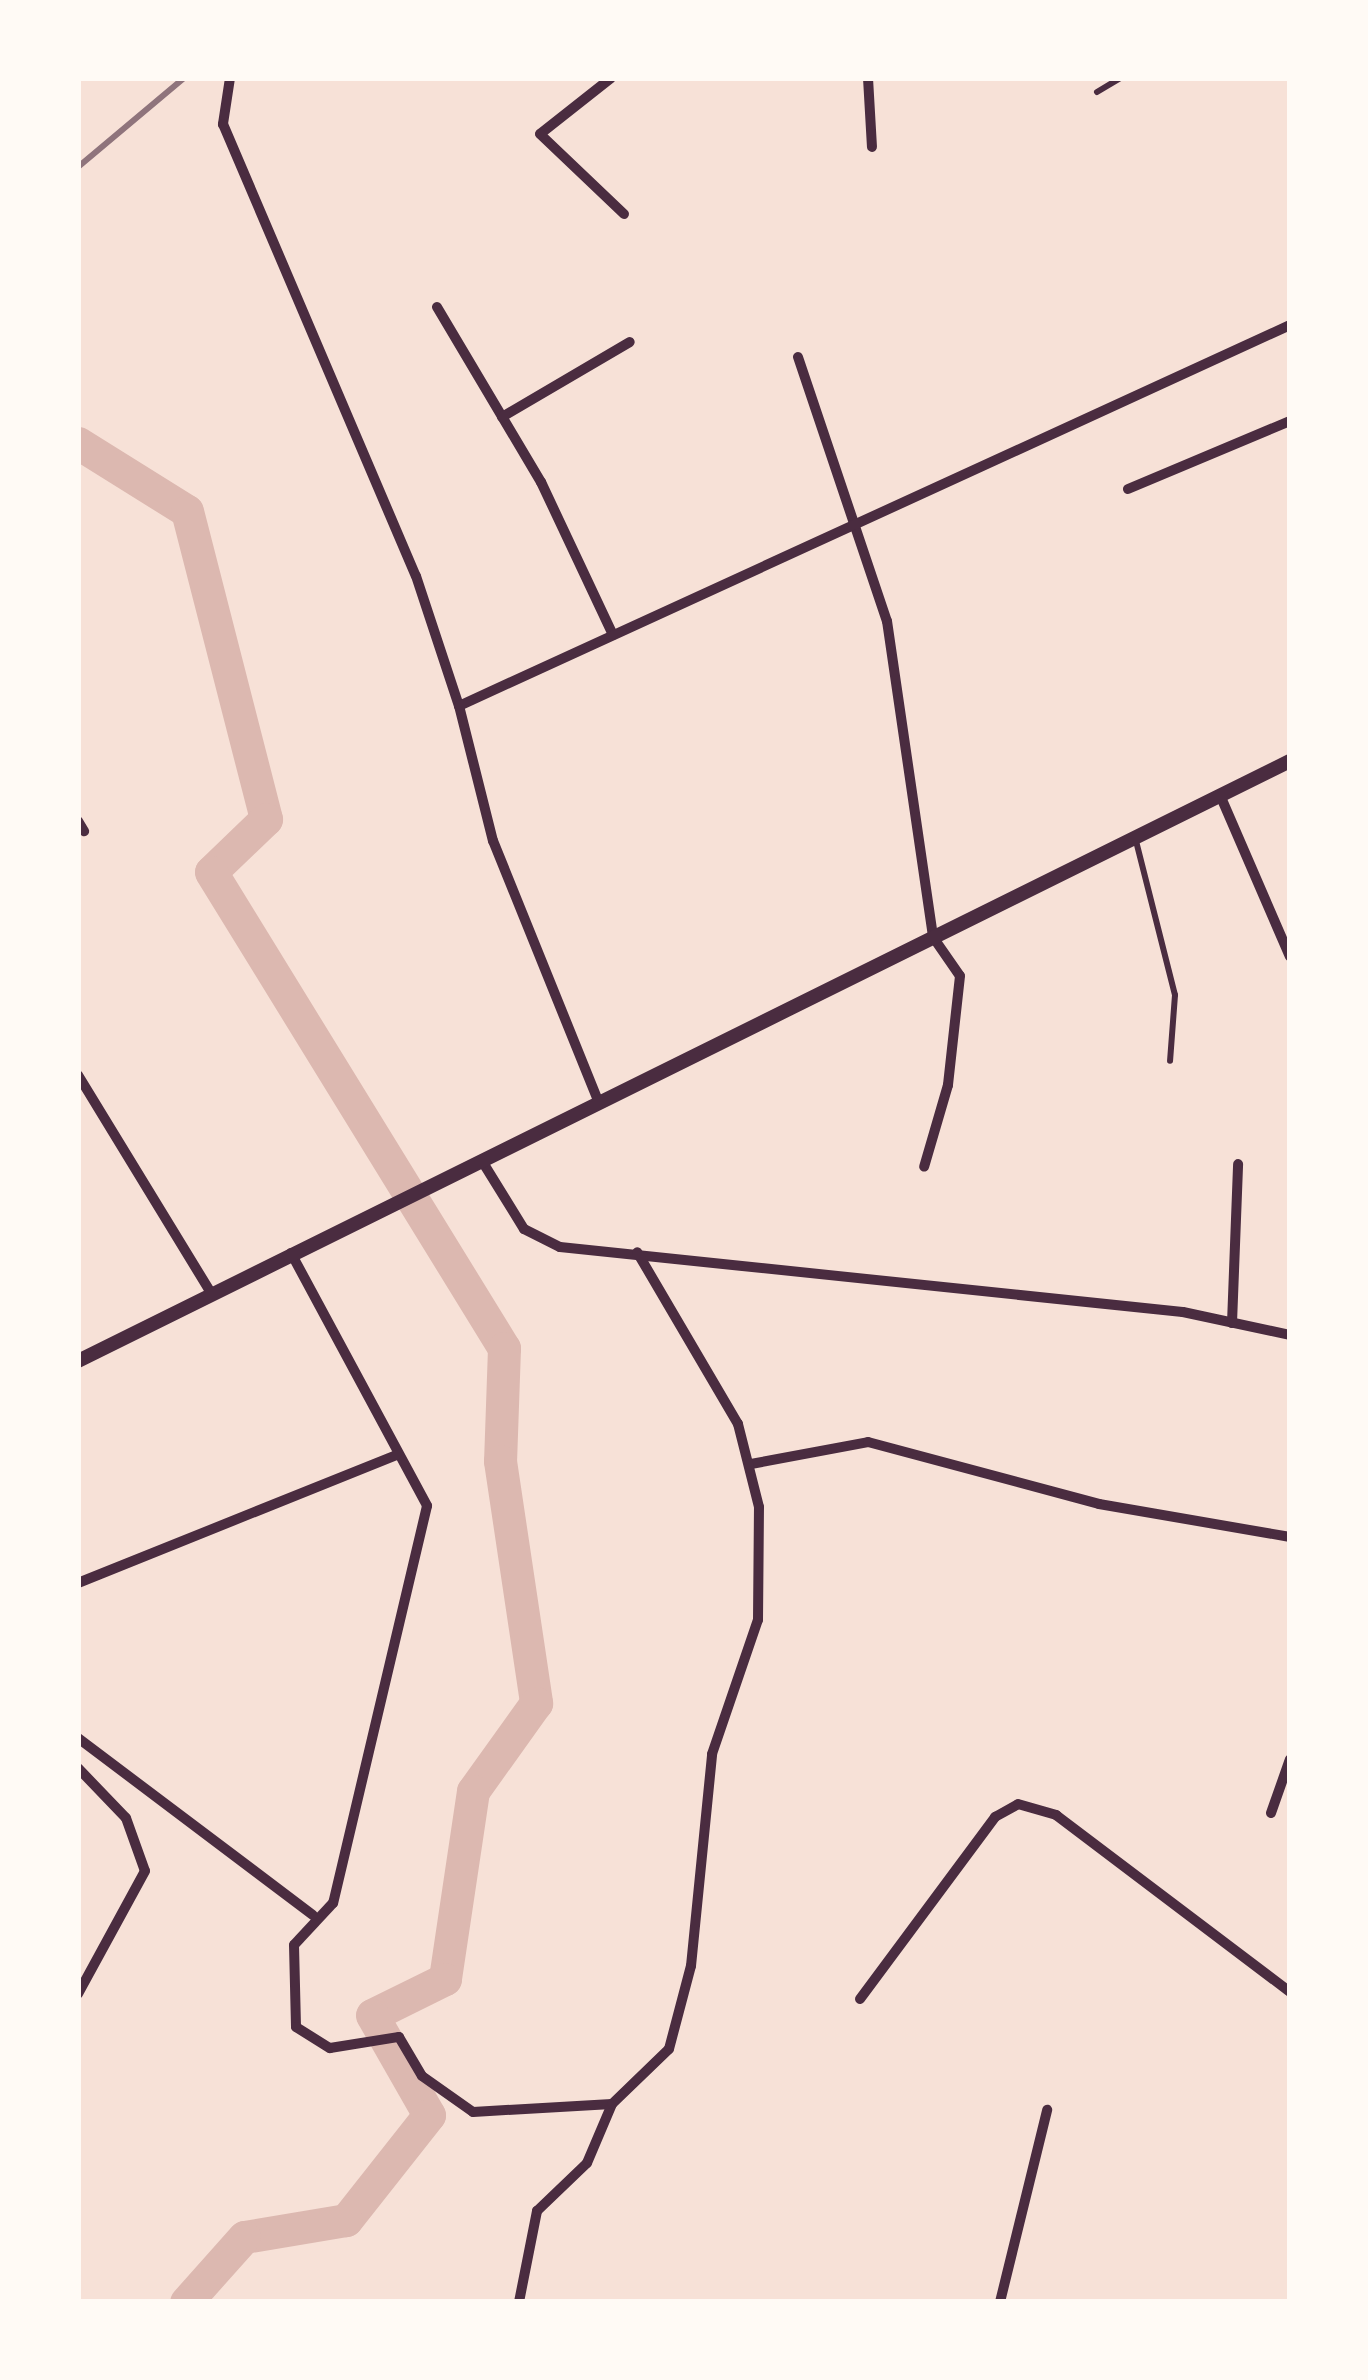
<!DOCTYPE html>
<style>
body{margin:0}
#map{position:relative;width:1368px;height:2380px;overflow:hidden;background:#f7e1d7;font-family:"Sofia Sans Condensed",sans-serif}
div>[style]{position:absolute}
.river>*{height:33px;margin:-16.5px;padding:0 16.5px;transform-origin:16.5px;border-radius:16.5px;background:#dcb8b0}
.service>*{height:6px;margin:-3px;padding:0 3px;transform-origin:3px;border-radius:3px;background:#4a2c40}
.minor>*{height:10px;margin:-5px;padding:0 5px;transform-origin:5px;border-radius:5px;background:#4a2c40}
.tertiary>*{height:14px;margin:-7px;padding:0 7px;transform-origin:7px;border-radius:7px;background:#4a2c40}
.rail>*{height:6px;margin:-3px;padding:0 3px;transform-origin:3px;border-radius:3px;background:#8f747c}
span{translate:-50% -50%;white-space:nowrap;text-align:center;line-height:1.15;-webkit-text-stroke:10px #fffaf5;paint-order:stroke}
.frame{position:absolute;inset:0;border:81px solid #fffaf5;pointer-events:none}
</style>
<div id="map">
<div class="river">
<div style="left:78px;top:443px;width:128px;rotate:32deg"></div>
<div style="left:187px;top:511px;width:318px;rotate:75.6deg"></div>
<div style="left:266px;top:819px;width:76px;rotate:136.1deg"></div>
<div style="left:211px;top:872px;width:559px;rotate:58.39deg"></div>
<div style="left:504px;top:1348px;width:113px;rotate:92deg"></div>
<div style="left:500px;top:1461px;width:245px;rotate:81.5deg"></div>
<div style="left:536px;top:1703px;width:108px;rotate:125.6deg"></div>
<div style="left:473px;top:1791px;width:190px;rotate:98.5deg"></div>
<div style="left:445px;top:1979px;width:81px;rotate:153.7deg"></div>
<div style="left:372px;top:2015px;width:115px;rotate:60.3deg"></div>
<div style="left:429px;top:2115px;width:134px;rotate:128.3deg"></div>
<div style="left:346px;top:2220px;width:103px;rotate:170.5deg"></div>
<div style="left:244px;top:2237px;width:87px;rotate:131.7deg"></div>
</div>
<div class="service">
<div style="left:1097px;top:92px;width:27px;rotate:-31deg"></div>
<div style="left:1135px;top:837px;width:163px;rotate:75.8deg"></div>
<div style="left:1175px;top:995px;width:66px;rotate:94.3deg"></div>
</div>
<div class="minor">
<div style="left:230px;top:78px;width:47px;rotate:98.7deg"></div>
<div style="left:223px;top:124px;width:491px;rotate:66.9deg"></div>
<div style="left:416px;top:576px;width:137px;rotate:71.7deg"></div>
<div style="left:611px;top:78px;width:90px;rotate:141.7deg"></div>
<div style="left:540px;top:134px;width:116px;rotate:43.6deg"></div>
<div style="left:868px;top:78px;width:69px;rotate:86.7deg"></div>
<div style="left:437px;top:307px;width:204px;rotate:59.3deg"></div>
<div style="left:541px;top:482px;width:169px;rotate:64.8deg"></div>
<div style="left:798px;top:357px;width:279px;rotate:71.4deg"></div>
<div style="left:887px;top:621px;width:319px;rotate:81.7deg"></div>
<div style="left:933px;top:937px;width:47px;rotate:55.3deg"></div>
<div style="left:960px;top:976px;width:110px;rotate:96.3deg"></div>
<div style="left:948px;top:1085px;width:85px;rotate:106.3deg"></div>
<div style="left:502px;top:417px;width:148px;rotate:-30.4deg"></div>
<div style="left:1128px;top:489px;width:176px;rotate:-22.8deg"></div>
<div style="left:1220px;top:795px;width:176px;rotate:66.6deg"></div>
<div style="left:78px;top:821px;width:12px;rotate:59deg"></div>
<div style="left:78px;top:1075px;width:255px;rotate:58.6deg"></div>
<div style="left:599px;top:1103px;width:283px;rotate:-112deg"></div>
<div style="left:493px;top:841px;width:139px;rotate:-104.1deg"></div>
<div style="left:459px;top:706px;width:914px;rotate:-24.63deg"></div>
<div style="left:482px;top:1161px;width:80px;rotate:58.3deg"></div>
<div style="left:524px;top:1229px;width:40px;rotate:26.6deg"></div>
<div style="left:560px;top:1247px;width:626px;rotate:5.96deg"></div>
<div style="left:1183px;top:1312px;width:109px;rotate:12.1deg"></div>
<div style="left:291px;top:1253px;width:287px;rotate:61.7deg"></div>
<div style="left:427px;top:1506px;width:408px;rotate:103.3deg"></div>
<div style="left:333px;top:1903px;width:57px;rotate:132.9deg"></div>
<div style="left:294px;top:1945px;width:82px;rotate:88.6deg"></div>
<div style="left:296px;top:2027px;width:40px;rotate:32deg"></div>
<div style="left:330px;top:2048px;width:70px;rotate:-9.1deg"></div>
<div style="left:399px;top:2037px;width:45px;rotate:59.5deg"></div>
<div style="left:422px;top:2076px;width:62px;rotate:35.2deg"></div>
<div style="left:473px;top:2112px;width:139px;rotate:-3.3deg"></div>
<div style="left:1232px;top:1323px;width:159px;rotate:-87.8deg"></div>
<div style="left:751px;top:1464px;width:119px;rotate:-10.6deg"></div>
<div style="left:868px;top:1442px;width:239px;rotate:15deg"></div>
<div style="left:1099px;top:1504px;width:194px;rotate:9.8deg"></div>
<div style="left:78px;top:1583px;width:343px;rotate:-21.9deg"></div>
<div style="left:78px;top:1738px;width:294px;rotate:37deg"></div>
<div style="left:78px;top:1768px;width:69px;rotate:46.2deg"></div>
<div style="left:126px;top:1818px;width:56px;rotate:70.3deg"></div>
<div style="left:145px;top:1871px;width:140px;rotate:118.6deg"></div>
<div style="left:1271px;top:1813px;width:57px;rotate:-70.6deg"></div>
<div style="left:860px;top:1999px;width:227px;rotate:-53.4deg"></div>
<div style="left:995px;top:1817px;width:26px;rotate:-29deg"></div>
<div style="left:1018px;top:1804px;width:40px;rotate:16deg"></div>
<div style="left:1056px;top:1815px;width:293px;rotate:37.1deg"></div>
<div style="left:519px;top:2302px;width:93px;rotate:-78.8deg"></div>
<div style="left:537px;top:2211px;width:69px;rotate:-43.8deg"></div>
<div style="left:587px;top:2163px;width:64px;rotate:-67deg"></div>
<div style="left:612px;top:2104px;width:79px;rotate:-44deg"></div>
<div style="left:669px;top:2049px;width:86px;rotate:-75.2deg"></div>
<div style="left:691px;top:1966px;width:213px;rotate:-84.3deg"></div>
<div style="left:712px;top:1754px;width:142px;rotate:-71.1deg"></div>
<div style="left:758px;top:1620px;width:113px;rotate:-89.5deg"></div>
<div style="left:759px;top:1507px;width:86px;rotate:-104.2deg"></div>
<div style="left:738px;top:1424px;width:199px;rotate:-120.4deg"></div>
<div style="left:1000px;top:2302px;width:198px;rotate:-76.2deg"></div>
</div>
<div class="tertiary">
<div style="left:78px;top:1361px;width:1352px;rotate:-26.34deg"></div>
</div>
<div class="rail">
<div style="left:78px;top:167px;width:138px;rotate:-40deg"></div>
</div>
<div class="frame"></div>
</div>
